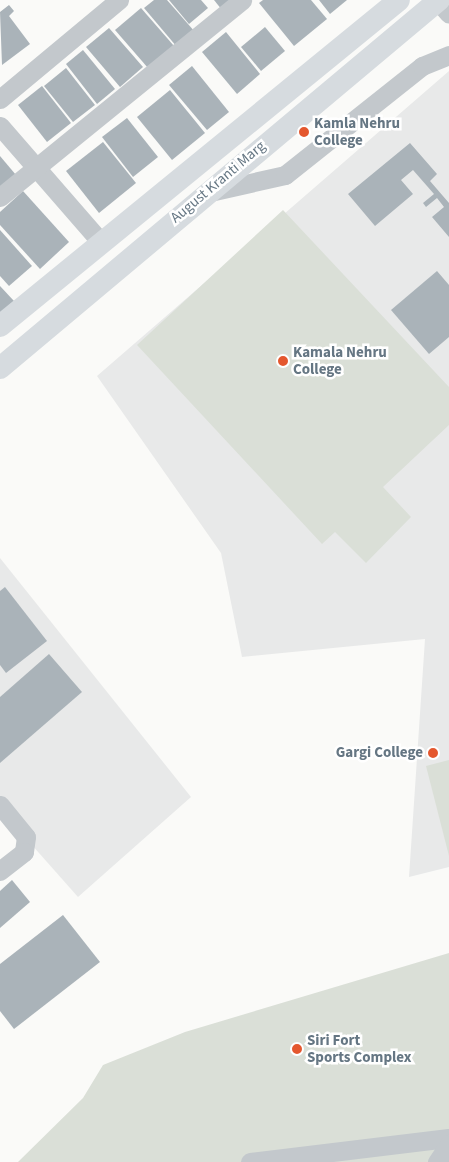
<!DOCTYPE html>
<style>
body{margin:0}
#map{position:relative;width:449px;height:1162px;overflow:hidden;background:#fafaf8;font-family:"Source Sans 3",sans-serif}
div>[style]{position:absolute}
.built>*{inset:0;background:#e8e9e9}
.green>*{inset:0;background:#dadfd7}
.building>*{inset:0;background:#aab3b9}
.minor>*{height:19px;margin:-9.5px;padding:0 9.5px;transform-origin:9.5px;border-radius:9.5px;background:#c3c8cc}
.major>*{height:22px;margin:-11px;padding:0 11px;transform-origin:11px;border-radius:11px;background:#d6dbdf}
.dots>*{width:14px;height:14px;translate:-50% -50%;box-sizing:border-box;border:2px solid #fff;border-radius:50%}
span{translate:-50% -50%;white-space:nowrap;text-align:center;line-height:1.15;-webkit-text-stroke:5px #fff;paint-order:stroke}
.poi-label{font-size:15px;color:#657683;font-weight:700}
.left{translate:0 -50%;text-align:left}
.right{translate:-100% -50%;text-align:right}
.street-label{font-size:15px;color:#657683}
</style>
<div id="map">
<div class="built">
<div style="clip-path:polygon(449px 71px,449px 867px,409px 877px,425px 639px,242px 657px,221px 553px,97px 376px)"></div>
<div style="clip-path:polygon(0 558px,191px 797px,78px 897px,0 809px)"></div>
</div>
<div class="green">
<div style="clip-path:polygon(283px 210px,449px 387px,449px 425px,383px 487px,411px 517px,366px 563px,335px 532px,322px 544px,137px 345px)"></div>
<div style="clip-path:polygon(449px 760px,449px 856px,426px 766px)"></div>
<div style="clip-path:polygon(449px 953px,449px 1162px,18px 1162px,83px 1098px,103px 1065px,185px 1032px)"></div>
</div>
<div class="building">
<div style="clip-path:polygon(154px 0,167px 0,195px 32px,177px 47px,144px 8px)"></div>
<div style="clip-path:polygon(169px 0,201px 0,208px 8px,189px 24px)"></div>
<div style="clip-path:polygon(214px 0,234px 0,222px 10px)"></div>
<div style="clip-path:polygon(263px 0,311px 0,327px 19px,294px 46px,259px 3px)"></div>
<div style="clip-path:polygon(319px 0,347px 0,330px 14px)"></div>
<div style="clip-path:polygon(9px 5px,14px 11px,9px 16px,30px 44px,2px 65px,0 12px)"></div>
<div style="clip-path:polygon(141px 8px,174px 46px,148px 68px,115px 30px)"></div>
<div style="clip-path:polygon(265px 27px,285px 51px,261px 71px,241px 47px)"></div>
<div style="clip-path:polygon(109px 28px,143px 67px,120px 87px,86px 47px)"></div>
<div style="clip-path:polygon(226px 32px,260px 74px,237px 94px,202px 52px)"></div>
<div style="clip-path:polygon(83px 50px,115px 89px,97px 104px,66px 64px)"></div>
<div style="clip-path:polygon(192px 66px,229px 112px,207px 130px,169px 85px)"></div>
<div style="clip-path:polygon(66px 68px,95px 105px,73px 122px,44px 86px)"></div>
<div style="clip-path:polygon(42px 86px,71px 123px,47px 142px,18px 105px)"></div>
<div style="clip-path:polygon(170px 90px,205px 133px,172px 160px,137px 117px)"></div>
<div style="clip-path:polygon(127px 118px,158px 157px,133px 177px,102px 137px)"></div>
<div style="clip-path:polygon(103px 142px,136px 183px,99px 213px,66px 171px)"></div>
<div style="clip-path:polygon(410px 143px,437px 174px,430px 181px,449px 203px,449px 237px,432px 217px,444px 207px,437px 198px,426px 207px,423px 203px,434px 194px,413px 170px,401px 180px,413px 194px,375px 226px,348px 194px)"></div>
<div style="clip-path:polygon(0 156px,16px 175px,0 189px)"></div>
<div style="clip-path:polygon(23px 191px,69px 242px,40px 269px,0 225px,0 212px)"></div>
<div style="clip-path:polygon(0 230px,32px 266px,9px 286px,0 276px)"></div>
<div style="clip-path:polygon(437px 271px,449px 285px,449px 337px,429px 354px,391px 310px)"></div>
<div style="clip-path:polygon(0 286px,14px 301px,0 314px)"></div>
<div style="clip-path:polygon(5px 587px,47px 641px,6px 673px,0 665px,0 591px)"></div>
<div style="clip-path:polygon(49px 654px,82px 692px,0 763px,0 697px)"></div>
<div style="clip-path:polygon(12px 880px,30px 902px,0 928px,0 891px)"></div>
<div style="clip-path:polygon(63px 915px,100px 962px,14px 1029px,0 1011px,0 964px)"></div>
</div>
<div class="minor">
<div style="left:437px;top:0;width:18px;rotate:49deg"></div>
<div style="left:0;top:99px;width:155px;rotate:-39.8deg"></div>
<div style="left:0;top:126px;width:154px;rotate:49deg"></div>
<div style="left:210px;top:192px;width:77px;rotate:-12.8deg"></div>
<div style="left:285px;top:175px;width:175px;rotate:-38.5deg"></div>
<div style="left:422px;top:66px;width:29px;rotate:-22deg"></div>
<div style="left:0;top:197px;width:312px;rotate:-39.1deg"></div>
<div style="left:0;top:805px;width:41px;rotate:50.9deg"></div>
<div style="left:26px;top:837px;width:15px;rotate:98deg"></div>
<div style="left:24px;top:852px;width:31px;rotate:142deg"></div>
<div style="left:250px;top:1162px;width:200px;rotate:-6.9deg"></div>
<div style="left:437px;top:1162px;width:22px;rotate:-56deg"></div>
</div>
<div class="major">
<div style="left:0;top:326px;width:515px;rotate:-39.25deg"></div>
<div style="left:0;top:368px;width:573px;rotate:-39.97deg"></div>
</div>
<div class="dots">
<div style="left:304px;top:132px;background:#e4572e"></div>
<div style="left:283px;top:361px;background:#e4572e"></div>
<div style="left:433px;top:753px;background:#e4572e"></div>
<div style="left:297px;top:1049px;background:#e4572e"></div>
</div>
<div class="poi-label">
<span class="left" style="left:314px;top:132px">Kamla Nehru<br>College</span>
<span class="left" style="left:293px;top:361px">Kamala Nehru<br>College</span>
<span class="right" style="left:423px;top:753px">Gargi College</span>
<span class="left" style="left:307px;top:1049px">Siri Fort<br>Sports Complex</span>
</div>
<div class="street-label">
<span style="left:218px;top:182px;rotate:-40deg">August Kranti Marg</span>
</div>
</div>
